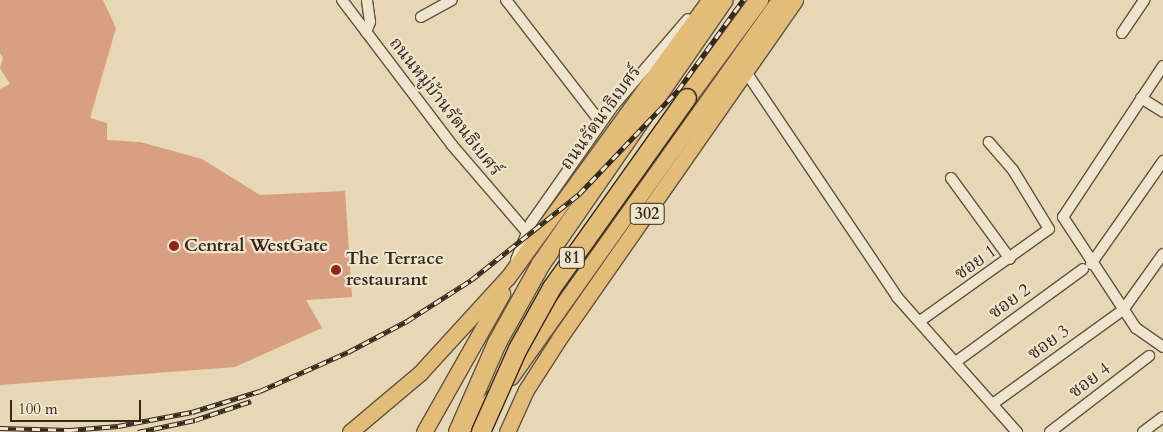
<!DOCTYPE html>
<meta charset="utf-8">
<style>
body{margin:0}
#map{position:relative;width:1163px;height:432px;overflow:hidden;background:#e7d7b4;font-family:Cardo,"Noto Serif Thai",serif}
div>[style]{position:absolute}
.building>*{inset:0;background:#d99f82}
.roads{filter:drop-shadow(1px 0 #625441) drop-shadow(-1px 0 #625441) drop-shadow(0 1px #625441) drop-shadow(0 -1px #625441)}
.minor>*{height:10px;margin:-5px;padding:0 5px;transform-origin:5px;border-radius:5px;background:#efe5ce}
.primary>*{height:15px;margin:-7.5px;padding:0 7.5px;transform-origin:7.5px;border-radius:7.5px;background:#e4bc7a}
.motorway>*{height:18px;margin:-9px;padding:0 9px;transform-origin:9px;border-radius:9px;background:#e4bc7a}
.rail>*{height:4.5px;margin-top:-2.25px;transform-origin:0;background:repeating-linear-gradient(90deg,#efe5ce 0 8px,#35291b 0 16px);box-sizing:border-box;border-block:1px solid #35291b}
.bridges{filter:drop-shadow(1px 0 #35291b) drop-shadow(-1px 0 #35291b) drop-shadow(0 1px #35291b) drop-shadow(0 -1px #35291b)}
.motorway-bridge>*{height:18px;margin:-9px;padding:0 9px;transform-origin:9px;border-radius:9px;background:#e4bc7a}
.dots>*{width:14px;height:14px;translate:-50% -50%;box-sizing:border-box;border:2px solid #efe5ce;border-radius:50%}
span{translate:-50% -50%;white-space:nowrap;text-align:center;line-height:1.15;-webkit-text-stroke:4.5px #efe5ce;paint-order:stroke}
.shield-label span{padding:1px 4px;background:#efe5ce;border:1px solid;border-radius:4px;-webkit-text-stroke-width:0}
.shield-label{font-size:16px;color:#35291b;font-weight:700}
.street-label{font-size:18px;color:#35291b}
.poi-label{font-size:18px;color:#35291b;font-weight:700}
.left{translate:0 -50%;text-align:left}
.scale{position:absolute;left:10px;top:400px;width:131px;height:22px;box-sizing:border-box;border:2px solid #35291b;border-top:0;padding-left:6px;font-size:15px;line-height:18px;white-space:nowrap;color:#35291b;-webkit-text-stroke:4px #efe5ce;paint-order:stroke}
</style>
<div id="map">
<div class="building">
<div style="clip-path:polygon(0 0,103px 0,116px 28px,90px 118px,107px 123px,107px 140px,140px 142px,202px 159px,260px 195px,345px 191px,352px 297px,306px 300px,322px 328px,235px 367px,0 385px,0 89px,10px 84px,0 68px,3px 58px,0 53px)"></div>
</div>
<div class="roads">
<div class="minor">
<div style="left:342px;top:0;width:182px;rotate:52.8deg"></div>
<div style="left:452px;top:145px;width:113px;rotate:49.3deg"></div>
<div style="left:506px;top:0;width:155px;rotate:52.3deg"></div>
<div style="left:421px;top:17px;width:35px;rotate:-29deg"></div>
<div style="left:366px;top:32px;width:11px;rotate:-68deg"></div>
<div style="left:370px;top:22px;width:22px;rotate:-98deg"></div>
<div style="left:1122px;top:33px;width:40px;rotate:-56deg"></div>
<div style="left:1163px;top:66px;width:181px;rotate:123.5deg"></div>
<div style="left:1063px;top:217px;width:133px;rotate:56.7deg"></div>
<div style="left:1136px;top:328px;width:33px;rotate:35deg"></div>
<div style="left:746px;top:72px;width:271px;rotate:56.1deg"></div>
<div style="left:897px;top:297px;width:181px;rotate:48.4deg"></div>
<div style="left:1141px;top:98px;width:26px;rotate:32deg"></div>
<div style="left:951px;top:178px;width:100px;rotate:53.9deg"></div>
<div style="left:516px;top:260px;width:40px;rotate:-68deg"></div>
<div style="left:531px;top:223px;width:144px;rotate:-54.9deg"></div>
<div style="left:614px;top:105px;width:113px;rotate:-49.3deg"></div>
<div style="left:1091px;top:264px;width:126px;rotate:-55deg"></div>
<div style="left:920px;top:321px;width:158px;rotate:-35.5deg"></div>
<div style="left:1049px;top:229px;width:69px;rotate:-121.4deg"></div>
<div style="left:1013px;top:170px;width:37px;rotate:-131deg"></div>
<div style="left:957px;top:361px;width:156px;rotate:-36.1deg"></div>
<div style="left:994px;top:403px;width:159px;rotate:-35.8deg"></div>
<div style="left:1123px;top:310px;width:69px;rotate:-54.5deg"></div>
<div style="left:1050px;top:432px;width:125px;rotate:-37.5deg"></div>
<div style="left:1143px;top:432px;width:25px;rotate:-37deg"></div>
</div>
<div class="primary">
<div style="left:511px;top:377px;width:463px;rotate:-54.6deg"></div>
<div style="left:461px;top:429px;width:49px;rotate:-45deg"></div>
<div style="left:350px;top:432px;width:92px;rotate:-40.1deg"></div>
<div style="left:420px;top:373px;width:130px;rotate:-47.5deg"></div>
<div style="left:508px;top:277px;width:342px;rotate:-54deg"></div>
<div style="left:424px;top:432px;width:159px;rotate:-60.5deg"></div>
<div style="left:507px;top:432px;width:46px;rotate:-65.7deg"></div>
<div style="left:526px;top:390px;width:63px;rotate:-57.3deg"></div>
<div style="left:560px;top:337px;width:411px;rotate:-55.1deg"></div>
</div>
<div class="motorway">
<div style="left:687px;top:98px;width:122px;rotate:-53.7deg"></div>
<div style="left:458px;top:432px;width:97px;rotate:-66.3deg"></div>
<div style="left:497px;top:343px;width:90px;rotate:-60.9deg"></div>
<div style="left:541px;top:264px;width:321px;rotate:-55.3deg"></div>
</div>
</div>
<div class="rail">
<div style="left:0;top:428px;width:70px;rotate:1.6deg"></div>
<div style="left:70px;top:430px;width:48px;rotate:-4.8deg"></div>
<div style="left:118px;top:426px;width:75px;rotate:-10.7deg"></div>
<div style="left:192px;top:412px;width:71px;rotate:-17.2deg"></div>
<div style="left:260px;top:391px;width:96px;rotate:-23.9deg"></div>
<div style="left:348px;top:352px;width:67px;rotate:-27.7deg"></div>
<div style="left:407px;top:321px;width:76px;rotate:-32.6deg"></div>
<div style="left:471px;top:280px;width:138px;rotate:-38.5deg"></div>
<div style="left:579px;top:194px;width:144px;rotate:-46.4deg"></div>
<div style="left:678px;top:90px;width:111px;rotate:-54.2deg"></div>
<div style="left:138px;top:432px;width:58px;rotate:-11.9deg"></div>
<div style="left:195px;top:420px;width:59px;rotate:-18.7deg"></div>
</div>
<div class="bridges">
<div class="motorway-bridge">
<div style="left:481px;top:432px;width:91px;rotate:-66deg"></div>
<div style="left:518px;top:349px;width:70px;rotate:-60.9deg"></div>
<div style="left:552px;top:288px;width:233px;rotate:-54.6deg"></div>
</div>
</div>
<div class="dots">
<div style="left:174px;top:246px;background:#8f2418"></div>
<div style="left:336px;top:270px;background:#8f2418"></div>
</div>
<div class="shield-label">
<span style="left:647px;top:214px">302</span>
<span style="left:572px;top:258px">81</span>
</div>
<div class="street-label">
<span style="left:445px;top:107px;rotate:52deg">ถนนหมู่บ้านรัตนธิเบศร์</span>
<span style="left:601px;top:118px;rotate:-54deg">ถนนรัตนาธิเบศร์</span>
<span style="left:976px;top:263px;rotate:-35deg">ซอย 1</span>
<span style="left:1010px;top:302px;rotate:-36deg">ซอย 2</span>
<span style="left:1049px;top:343px;rotate:-36deg">ซอย 3</span>
<span style="left:1090px;top:381px;rotate:-37deg">ซอย 4</span>
</div>
<div class="poi-label">
<span class="left" style="left:184px;top:246px">Central WestGate</span>
<span class="left" style="left:346px;top:270px">The Terrace<br>restaurant</span>
</div>
<div class="scale">100 m</div>
</div>
